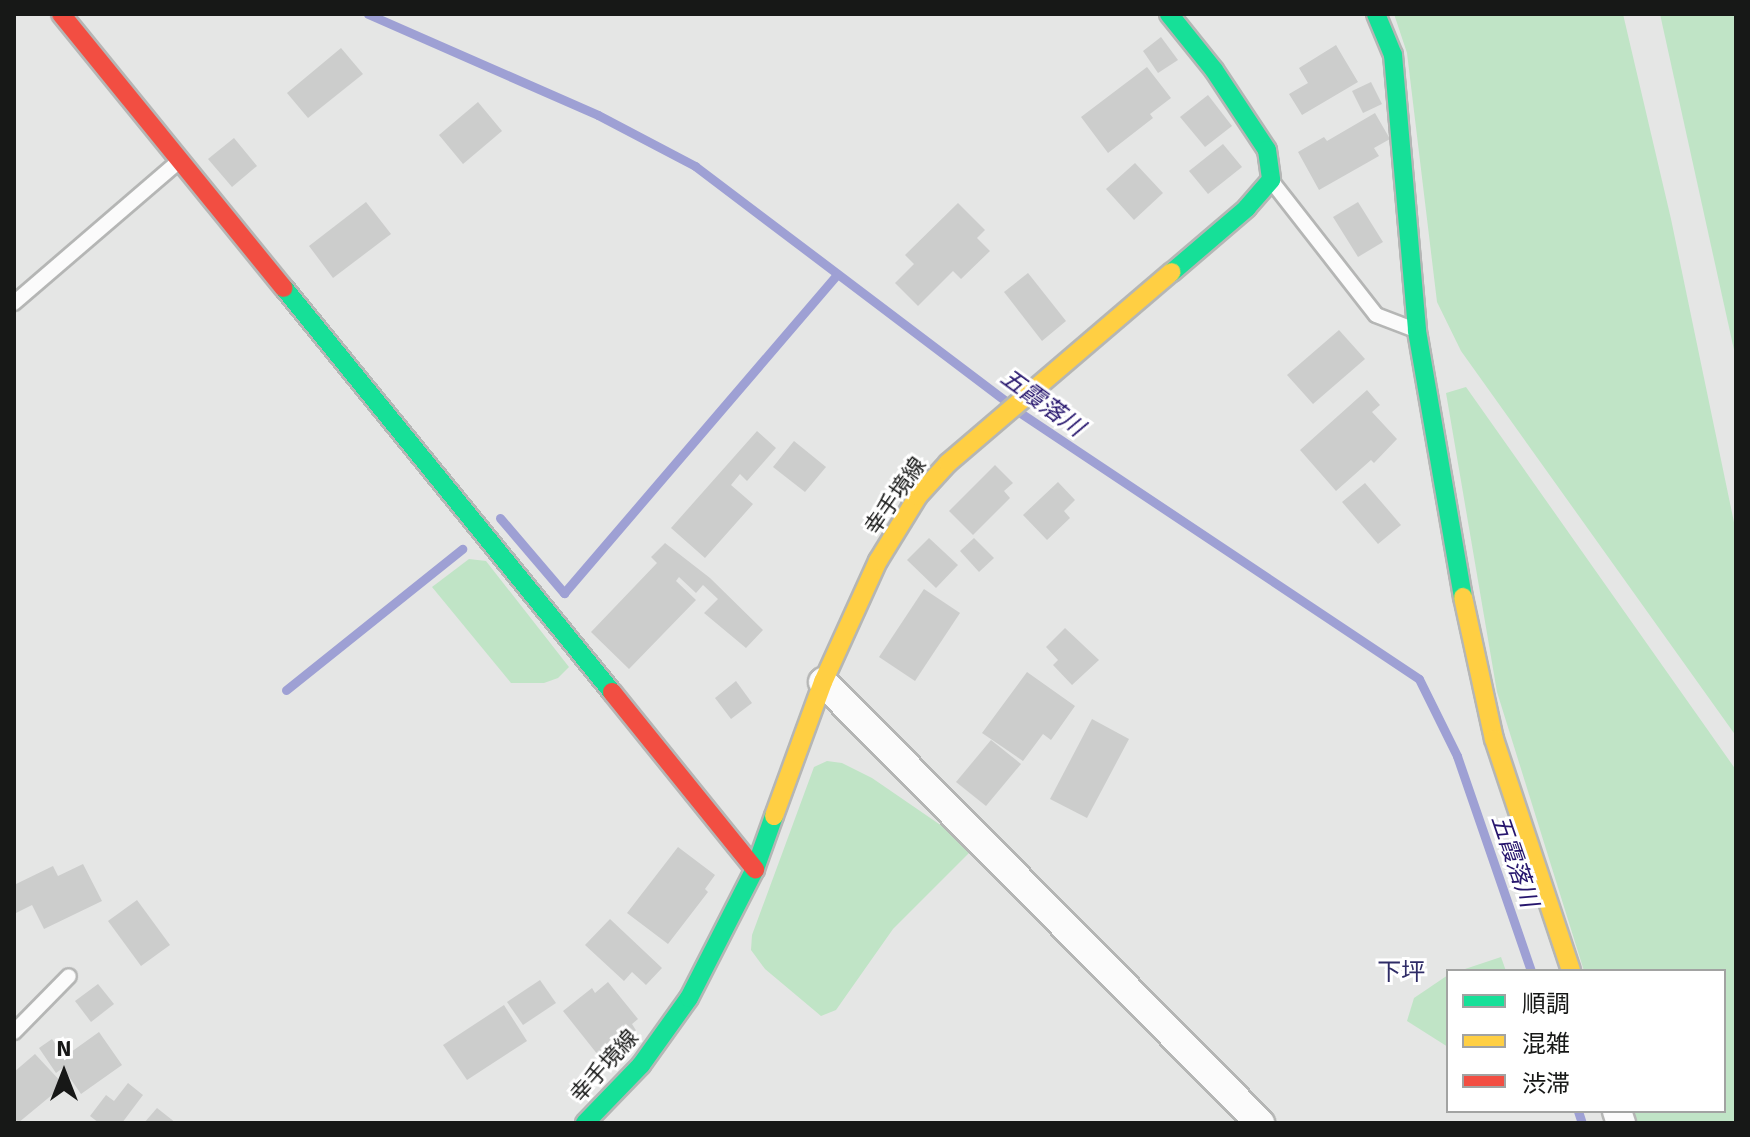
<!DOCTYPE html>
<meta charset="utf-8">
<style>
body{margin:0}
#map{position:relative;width:1750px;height:1137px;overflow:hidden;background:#e5e6e5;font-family:Signika,"Noto Sans JP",sans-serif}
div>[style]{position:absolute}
.green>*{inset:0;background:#c0e4c6}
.stream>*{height:9px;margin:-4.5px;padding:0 4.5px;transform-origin:4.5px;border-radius:4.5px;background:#9ea0d4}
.building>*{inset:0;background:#cccdcc}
.roads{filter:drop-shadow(2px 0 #b5b6b5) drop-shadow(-2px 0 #b5b6b5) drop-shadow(0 2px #b5b6b5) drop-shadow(0 -2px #b5b6b5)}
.lane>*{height:14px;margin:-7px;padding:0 7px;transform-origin:7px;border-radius:7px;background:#fbfbfb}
.street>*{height:28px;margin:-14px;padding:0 14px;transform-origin:14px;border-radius:14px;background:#fbfbfb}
.fast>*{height:18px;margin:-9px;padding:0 9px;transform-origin:9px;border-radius:9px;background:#16e098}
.slow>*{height:18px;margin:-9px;padding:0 9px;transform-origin:9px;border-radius:9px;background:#ffcf43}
.jam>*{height:18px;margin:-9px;padding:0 9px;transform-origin:9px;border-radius:9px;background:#f24e42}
span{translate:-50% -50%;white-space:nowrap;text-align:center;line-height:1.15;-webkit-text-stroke:6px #fff;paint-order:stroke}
.street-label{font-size:22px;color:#171817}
.water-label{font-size:24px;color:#26156d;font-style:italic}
.neighbourhood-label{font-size:24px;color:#2f2c67}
.frame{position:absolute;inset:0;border:16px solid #171817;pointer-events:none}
.legend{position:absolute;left:1446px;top:969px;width:280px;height:144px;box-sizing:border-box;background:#fff;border:2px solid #a2a3a2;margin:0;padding:10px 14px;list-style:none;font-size:24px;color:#171817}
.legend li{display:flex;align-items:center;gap:16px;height:40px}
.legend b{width:40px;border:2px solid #a2a3a2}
.north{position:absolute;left:24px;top:1033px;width:80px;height:80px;-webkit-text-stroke:6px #fff;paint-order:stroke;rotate:0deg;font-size:22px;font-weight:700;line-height:32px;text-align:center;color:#171817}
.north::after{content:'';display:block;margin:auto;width:28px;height:36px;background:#171817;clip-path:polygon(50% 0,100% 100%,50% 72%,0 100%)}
</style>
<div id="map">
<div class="green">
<div style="clip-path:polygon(1394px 14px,1623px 14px,1671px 219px,1736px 532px,1736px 736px,1461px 351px,1437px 302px,1407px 53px)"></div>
<div style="clip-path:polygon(1660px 14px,1736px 14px,1736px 359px)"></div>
<div style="clip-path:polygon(1466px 387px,1736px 770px,1736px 1123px,1635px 1123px,1631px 1111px,1724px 1111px,1724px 971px,1584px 971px,1497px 692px,1446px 393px)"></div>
<div style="clip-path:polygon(469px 559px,486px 561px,569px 667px,558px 678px,544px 683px,511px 683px,432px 587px)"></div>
<div style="clip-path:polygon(827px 761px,842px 763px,872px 778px,974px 848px,893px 929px,836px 1010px,821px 1016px,765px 969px,751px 950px,752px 935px,814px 767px)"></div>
<div style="clip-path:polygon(1501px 957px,1506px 971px,1459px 971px)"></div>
<div style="clip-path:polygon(1448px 975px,1448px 1047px,1407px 1021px,1414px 998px)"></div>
</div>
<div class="stream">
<div style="left:368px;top:14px;width:251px;rotate:23.7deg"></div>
<div style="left:598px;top:115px;width:110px;rotate:27.7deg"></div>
<div style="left:695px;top:166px;width:388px;rotate:37.1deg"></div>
<div style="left:1022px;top:414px;width:477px;rotate:33.7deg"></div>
<div style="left:1419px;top:679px;width:86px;rotate:63.7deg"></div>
<div style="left:1457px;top:756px;width:227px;rotate:71deg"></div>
<div style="left:500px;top:518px;width:99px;rotate:49.5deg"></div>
<div style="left:564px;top:593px;width:420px;rotate:-49.4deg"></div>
<div style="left:286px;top:690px;width:226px;rotate:-38.7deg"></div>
<div style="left:1578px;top:1111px;width:13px;rotate:72deg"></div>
</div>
<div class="building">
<div style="clip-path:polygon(1161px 37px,1178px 60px,1158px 73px,1143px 51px)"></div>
<div style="clip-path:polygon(1336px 45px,1358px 82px,1302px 115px,1289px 94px,1308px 83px,1299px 68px)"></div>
<div style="clip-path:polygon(341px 48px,363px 74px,308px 118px,287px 93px)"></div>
<div style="clip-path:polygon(1147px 67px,1171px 98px,1150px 114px,1153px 118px,1108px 153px,1081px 117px)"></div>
<div style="clip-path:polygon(1371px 82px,1382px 104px,1363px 113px,1352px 91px)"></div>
<div style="clip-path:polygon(1208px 95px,1232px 126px,1205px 147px,1180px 117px)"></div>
<div style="clip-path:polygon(478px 102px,502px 131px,463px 164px,439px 135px)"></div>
<div style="clip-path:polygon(1375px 113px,1390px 139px,1374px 148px,1379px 156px,1319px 190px,1298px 152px,1324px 137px,1327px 141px)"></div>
<div style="clip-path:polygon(234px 138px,257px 166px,232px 187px,208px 159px)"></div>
<div style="clip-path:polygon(1223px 144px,1242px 167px,1208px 194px,1189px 171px)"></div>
<div style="clip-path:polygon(1135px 163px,1163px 193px,1134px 220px,1106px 189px)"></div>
<div style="clip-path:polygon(366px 202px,391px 234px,333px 278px,309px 246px)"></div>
<div style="clip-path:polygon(1358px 202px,1383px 242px,1358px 257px,1333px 217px)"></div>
<div style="clip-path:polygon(958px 203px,985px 230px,977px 238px,990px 251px,961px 279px,953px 271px,918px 306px,895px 283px,914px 264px,905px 255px)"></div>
<div style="clip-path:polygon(1028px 273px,1066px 321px,1042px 341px,1004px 292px)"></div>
<div style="clip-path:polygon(1339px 330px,1365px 359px,1313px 404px,1287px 375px)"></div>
<div style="clip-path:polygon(1367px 390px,1380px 405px,1372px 412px,1397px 439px,1374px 463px,1371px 460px,1336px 491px,1300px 450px)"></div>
<div style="clip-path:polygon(757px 431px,776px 448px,747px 481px,740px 474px,731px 485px,753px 504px,705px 558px,671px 528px)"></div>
<div style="clip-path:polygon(794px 441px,826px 467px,805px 492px,773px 467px)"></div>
<div style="clip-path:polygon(995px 465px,1013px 483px,1004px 491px,1010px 498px,973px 535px,949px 511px)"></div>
<div style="clip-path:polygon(1058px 482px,1075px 500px,1064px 511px,1070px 518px,1047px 540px,1023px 515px)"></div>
<div style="clip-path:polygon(1365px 483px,1401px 525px,1378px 544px,1342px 502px)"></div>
<div style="clip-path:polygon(929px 538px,958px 565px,936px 588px,907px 560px)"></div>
<div style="clip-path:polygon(974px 538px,994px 558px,979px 572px,960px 551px)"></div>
<div style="clip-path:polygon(665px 543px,710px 578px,763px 630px,746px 648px,704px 613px,718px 599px,703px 585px,696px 593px,679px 577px,676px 581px,696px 600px,629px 669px,591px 632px,657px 563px,651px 557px)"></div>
<div style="clip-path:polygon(924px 589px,960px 613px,915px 681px,879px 657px)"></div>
<div style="clip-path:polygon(1065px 628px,1099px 660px,1072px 685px,1053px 665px,1058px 660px,1046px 647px)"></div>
<div style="clip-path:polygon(1027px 672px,1075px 706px,1051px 740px,1043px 734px,1023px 761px,982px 733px)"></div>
<div style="clip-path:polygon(736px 681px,752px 703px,731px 719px,715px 698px)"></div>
<div style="clip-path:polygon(1092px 719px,1129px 739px,1087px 818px,1050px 799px)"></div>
<div style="clip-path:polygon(991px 740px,1021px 764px,986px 806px,956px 782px)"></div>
<div style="clip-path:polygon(678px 847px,715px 875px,705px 889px,708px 892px,668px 944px,627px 913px)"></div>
<div style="clip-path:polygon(83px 864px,102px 901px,44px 929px,32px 905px,14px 914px,14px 885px,53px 866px,58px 876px)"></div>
<div style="clip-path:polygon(137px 900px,170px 945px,141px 966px,108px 921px)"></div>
<div style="clip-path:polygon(610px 919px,662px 968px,646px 985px,632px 972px,624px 981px,585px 945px)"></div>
<div style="clip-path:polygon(540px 980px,556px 1003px,523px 1025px,507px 1002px)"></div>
<div style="clip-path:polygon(608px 982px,638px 1019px,632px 1024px,637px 1032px,602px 1060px,563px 1011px,592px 988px,595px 993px)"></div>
<div style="clip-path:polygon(98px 984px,114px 1004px,91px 1022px,75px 1001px)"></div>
<div style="clip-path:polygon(504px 1005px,527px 1041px,467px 1080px,443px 1045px)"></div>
<div style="clip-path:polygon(99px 1032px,122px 1065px,81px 1094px,63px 1068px,56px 1073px,39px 1048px,52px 1039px,64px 1057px)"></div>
<div style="clip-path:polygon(35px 1054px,64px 1085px,18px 1123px,14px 1118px,14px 1072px)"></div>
<div style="clip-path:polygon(128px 1083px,143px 1095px,122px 1123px,99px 1123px,90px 1116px,106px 1095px,114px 1101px)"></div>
<div style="clip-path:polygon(157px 1108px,176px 1123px,144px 1123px)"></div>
</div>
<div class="roads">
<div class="lane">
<div style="left:1273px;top:183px;width:167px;rotate:52deg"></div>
<div style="left:1376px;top:315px;width:40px;rotate:21deg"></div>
<div style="left:14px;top:303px;width:216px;rotate:-40.7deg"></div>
<div style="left:14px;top:1032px;width:78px;rotate:-45.5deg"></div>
</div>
<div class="street">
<div style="left:823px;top:682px;width:621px;rotate:45.26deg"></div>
<div style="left:1617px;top:1111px;width:13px;rotate:72deg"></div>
</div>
<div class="fast">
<div style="left:1169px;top:14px;width:72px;rotate:51.2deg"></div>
<div style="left:1214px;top:70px;width:96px;rotate:56.5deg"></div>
<div style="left:1267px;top:150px;width:30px;rotate:82deg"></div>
<div style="left:1271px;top:180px;width:37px;rotate:131deg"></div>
<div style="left:1247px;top:208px;width:99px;rotate:139.5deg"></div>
<div style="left:1376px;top:14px;width:44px;rotate:67.5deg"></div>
<div style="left:1393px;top:55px;width:277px;rotate:85deg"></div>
<div style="left:1417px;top:331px;width:270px;rotate:80.2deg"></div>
<div style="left:284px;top:288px;width:520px;rotate:50.93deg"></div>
<div style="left:585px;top:1123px;width:81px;rotate:-46deg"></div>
<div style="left:641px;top:1065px;width:82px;rotate:-54.4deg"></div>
<div style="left:689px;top:998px;width:145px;rotate:-62.9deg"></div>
<div style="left:755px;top:869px;width:56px;rotate:-70.3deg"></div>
</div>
<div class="slow">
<div style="left:1463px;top:597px;width:145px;rotate:77.7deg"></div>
<div style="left:1494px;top:739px;width:244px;rotate:71.6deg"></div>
<div style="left:774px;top:816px;width:143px;rotate:-69.9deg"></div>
<div style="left:823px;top:682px;width:133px;rotate:-65.6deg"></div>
<div style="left:878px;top:561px;width:76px;rotate:-58.4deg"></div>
<div style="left:918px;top:496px;width:45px;rotate:-47.7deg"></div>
<div style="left:948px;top:463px;width:294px;rotate:-40.5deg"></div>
</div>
<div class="jam">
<div style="left:61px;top:14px;width:353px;rotate:50.9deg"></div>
<div style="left:612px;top:692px;width:228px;rotate:51.1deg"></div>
</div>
</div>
<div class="street-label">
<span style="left:895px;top:496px;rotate:-55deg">幸手境線</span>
<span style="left:604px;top:1066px;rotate:-48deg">幸手境線</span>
</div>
<div class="water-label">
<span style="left:1042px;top:403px;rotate:36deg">五霞落川</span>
<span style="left:1514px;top:861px;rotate:71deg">五霞落川</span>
</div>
<div class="neighbourhood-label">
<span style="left:1401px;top:973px">下坪</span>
</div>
<div class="frame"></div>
<ul class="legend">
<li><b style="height:10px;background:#16e098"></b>順調</li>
<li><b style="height:10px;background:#ffcf43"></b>混雑</li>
<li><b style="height:10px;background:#f24e42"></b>渋滞</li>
</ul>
<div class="north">N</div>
</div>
